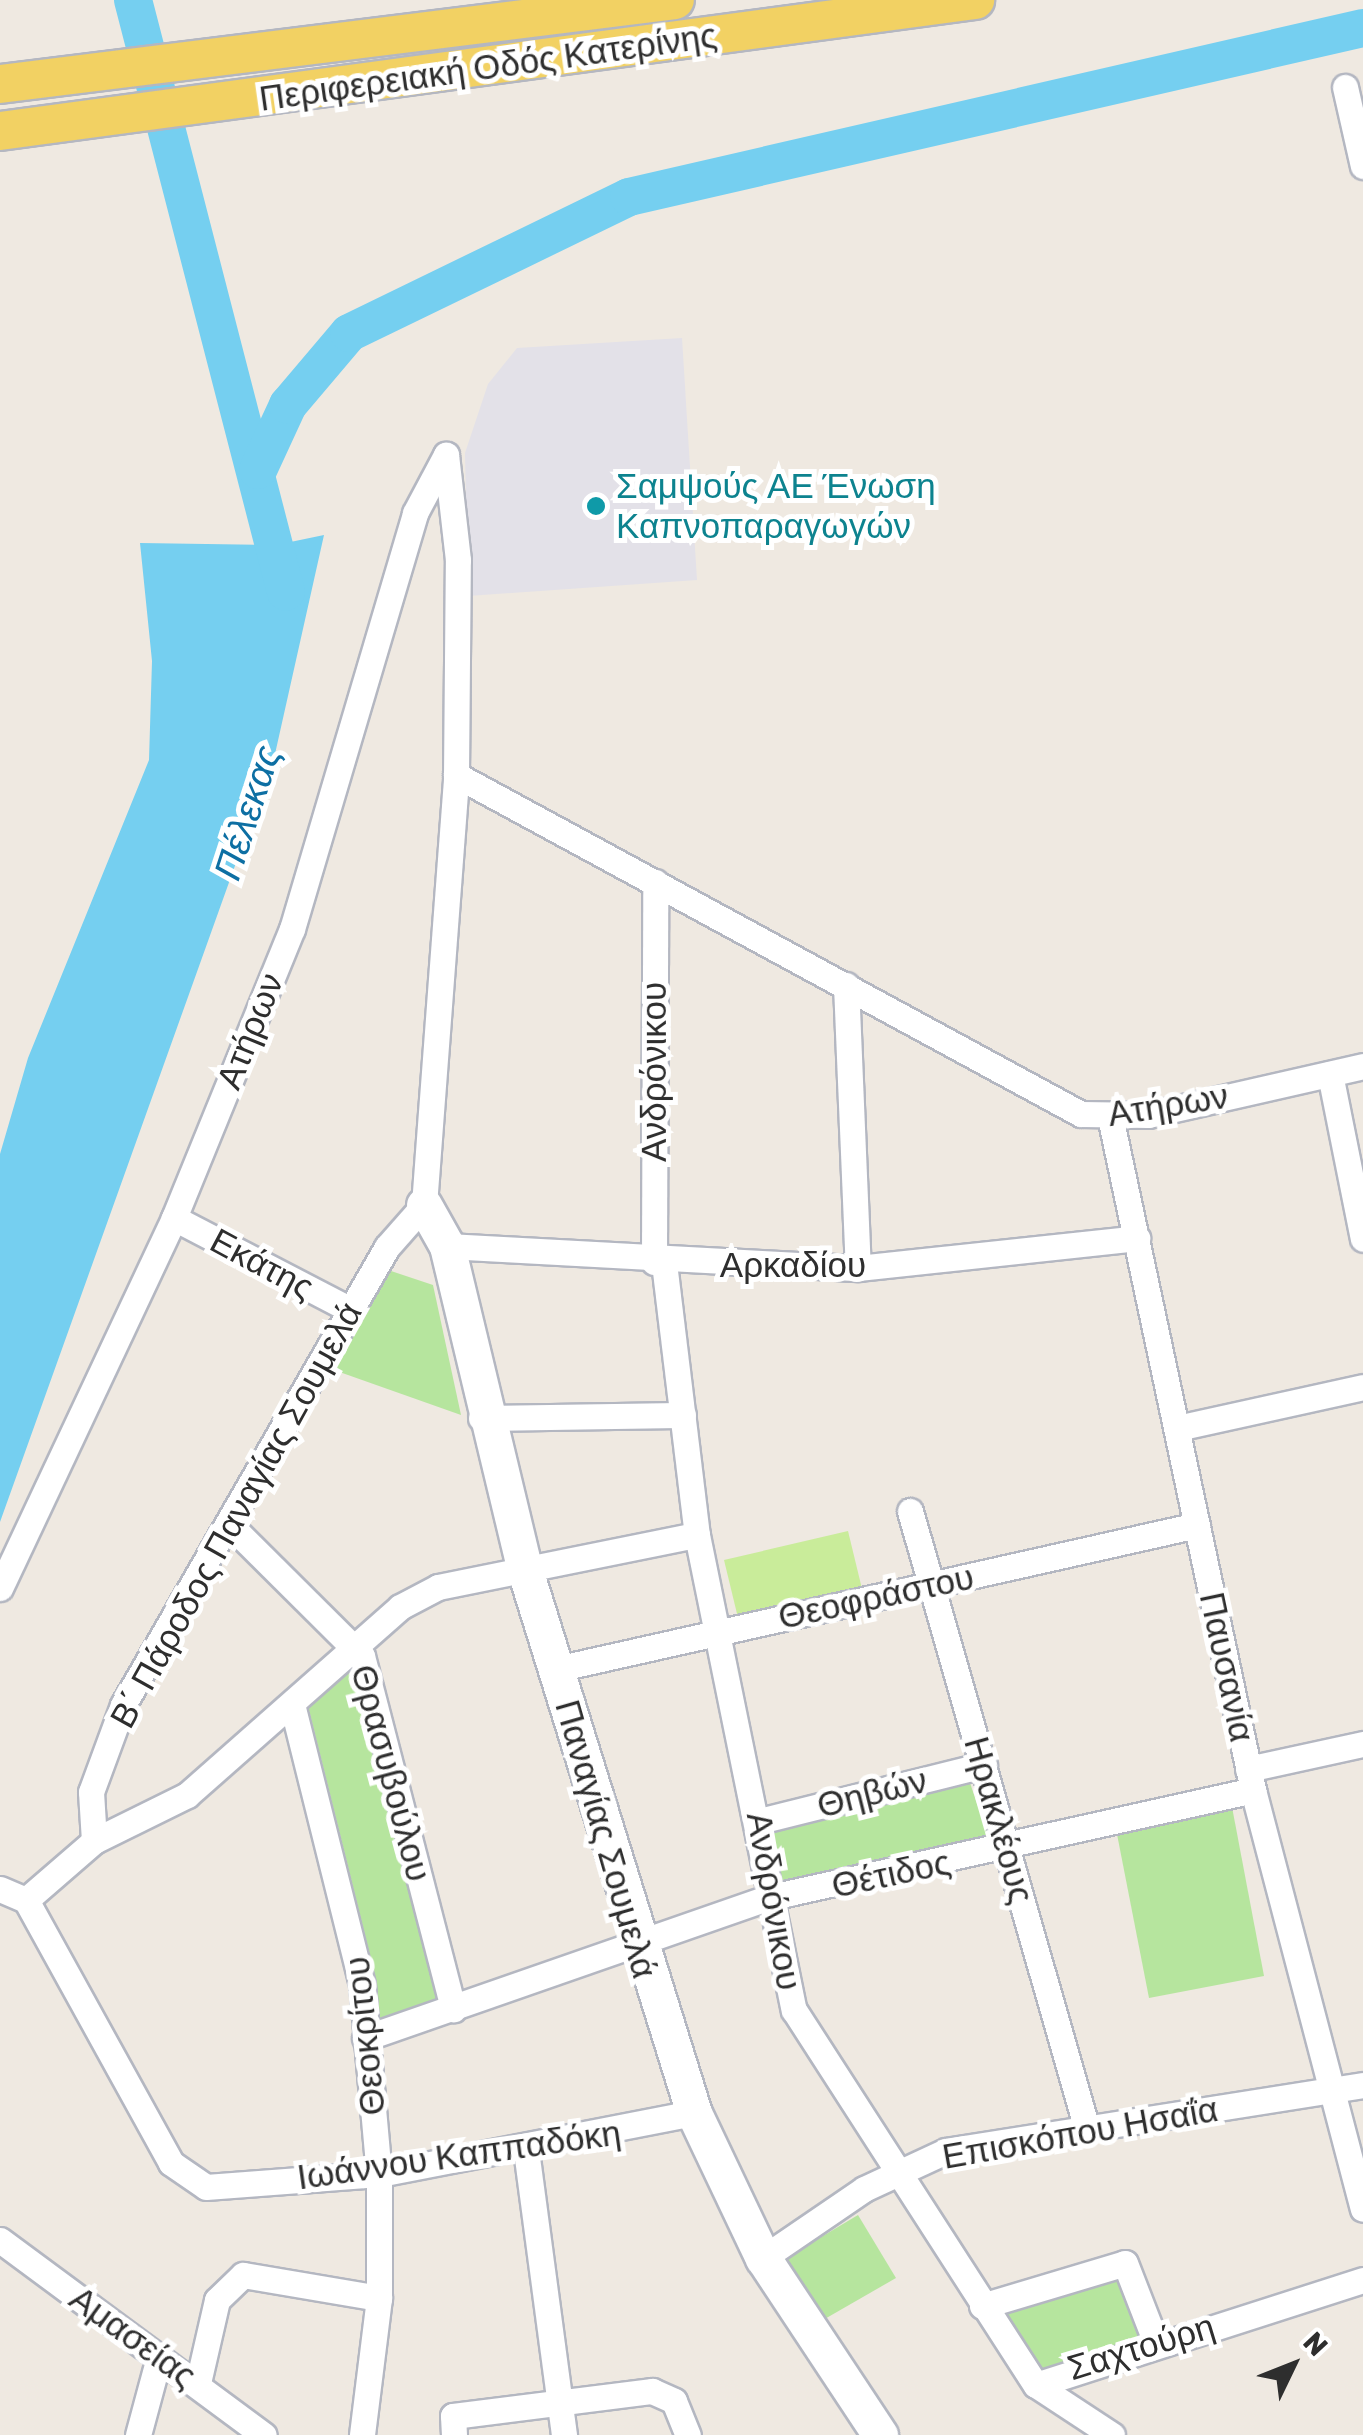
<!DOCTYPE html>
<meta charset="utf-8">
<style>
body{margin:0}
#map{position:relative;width:1363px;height:2435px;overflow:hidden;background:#efe9e1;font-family:Rubik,sans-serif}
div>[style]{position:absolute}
.industrial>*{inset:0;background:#e3e1e8}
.green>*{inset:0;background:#b6e59e}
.pitch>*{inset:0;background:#c9ec9a}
.water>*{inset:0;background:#75cff0}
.river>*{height:38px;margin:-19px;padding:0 19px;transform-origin:19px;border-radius:19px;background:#75cff0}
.roads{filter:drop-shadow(2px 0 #b4b7c1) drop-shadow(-2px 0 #b4b7c1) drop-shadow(0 2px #b4b7c1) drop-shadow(0 -2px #b4b7c1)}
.street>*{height:25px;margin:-12.5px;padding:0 12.5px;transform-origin:12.5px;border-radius:12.5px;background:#fff}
.secondary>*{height:35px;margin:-17.5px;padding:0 17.5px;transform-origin:17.5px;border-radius:17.5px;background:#fff}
.primary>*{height:38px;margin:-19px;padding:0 19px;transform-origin:19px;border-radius:19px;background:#f2d163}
.dots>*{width:28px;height:28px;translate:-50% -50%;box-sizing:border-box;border:5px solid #fff;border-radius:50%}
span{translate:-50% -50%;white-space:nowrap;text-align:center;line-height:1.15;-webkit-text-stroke:10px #fff;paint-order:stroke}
.street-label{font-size:35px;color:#2e2e2e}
.culture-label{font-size:35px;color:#0d838f}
.left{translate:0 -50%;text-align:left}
.water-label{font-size:38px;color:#0d6fa3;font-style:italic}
.north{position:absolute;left:1243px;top:2315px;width:100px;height:100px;-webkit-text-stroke:8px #fff;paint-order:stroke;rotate:47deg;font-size:28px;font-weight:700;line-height:40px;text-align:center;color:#2e2e2e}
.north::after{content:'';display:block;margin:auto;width:35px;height:45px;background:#2e2e2e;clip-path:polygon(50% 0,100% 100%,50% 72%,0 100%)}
</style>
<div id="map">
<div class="industrial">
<div style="clip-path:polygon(682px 338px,697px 580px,468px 596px,465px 453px,488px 384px,517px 348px)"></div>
</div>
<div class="green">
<div style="clip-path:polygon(388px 1270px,433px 1285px,461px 1415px,331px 1369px)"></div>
<div style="clip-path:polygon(358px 1663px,443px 2000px,377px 2025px,371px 1959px,308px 1706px)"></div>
<div style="clip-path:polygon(969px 1780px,989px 1839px,780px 1886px,771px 1827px)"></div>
<div style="clip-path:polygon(1232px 1807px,1264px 1976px,1149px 1998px,1116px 1829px)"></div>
<div style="clip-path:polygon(858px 2215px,896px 2278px,816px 2324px,776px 2264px)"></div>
<div style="clip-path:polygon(1121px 2276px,1146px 2341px,1035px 2376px,994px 2312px)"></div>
</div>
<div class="pitch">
<div style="clip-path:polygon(848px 1531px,863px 1593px,739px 1622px,724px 1560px)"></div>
</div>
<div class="water">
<div style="clip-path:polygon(324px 535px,275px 754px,0 1522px,0 1154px,28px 1058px,149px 760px,152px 661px,140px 543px,276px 545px)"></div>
</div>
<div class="river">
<div style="left:133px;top:0;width:611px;rotate:75.51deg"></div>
<div style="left:258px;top:470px;width:72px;rotate:-65.2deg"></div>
<div style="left:288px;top:405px;width:94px;rotate:-49.7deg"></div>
<div style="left:349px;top:333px;width:311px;rotate:-25.9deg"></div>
<div style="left:629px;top:197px;width:753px;rotate:-12.97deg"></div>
</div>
<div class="roads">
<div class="street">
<div style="left:1345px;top:87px;width:81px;rotate:77.2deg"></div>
<div style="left:456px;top:775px;width:711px;rotate:28.48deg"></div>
<div style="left:1081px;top:1114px;width:67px;rotate:0.9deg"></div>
<div style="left:1148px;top:1115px;width:221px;rotate:-12.8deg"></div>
<div style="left:846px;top:985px;width:283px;rotate:87.6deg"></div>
<div style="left:1330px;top:1074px;width:168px;rotate:78.7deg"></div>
<div style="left:1111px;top:1121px;width:684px;rotate:78.02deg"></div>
<div style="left:1253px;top:1790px;width:433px;rotate:75.3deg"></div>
<div style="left:174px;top:1218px;width:199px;rotate:27.5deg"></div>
<div style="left:447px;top:1246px;width:412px;rotate:3.1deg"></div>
<div style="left:858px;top:1268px;width:281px;rotate:-6.1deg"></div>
<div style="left:654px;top:1262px;width:380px;rotate:-89.8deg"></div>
<div style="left:664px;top:1263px;width:274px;rotate:83.1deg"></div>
<div style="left:697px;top:1535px;width:485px;rotate:78.5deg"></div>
<div style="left:794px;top:2010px;width:446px;rotate:57.2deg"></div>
<div style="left:1036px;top:2385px;width:91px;rotate:33.3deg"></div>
<div style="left:481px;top:1418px;width:202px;rotate:-0.9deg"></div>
<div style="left:1177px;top:1428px;width:190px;rotate:-12.4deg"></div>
<div style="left:910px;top:1511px;width:643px;rotate:74.02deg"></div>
<div style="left:232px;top:1527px;width:183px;rotate:44.8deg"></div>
<div style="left:362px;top:1656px;width:365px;rotate:75.5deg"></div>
<div style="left:0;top:1588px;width:409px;rotate:-64.8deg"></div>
<div style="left:174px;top:1218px;width:312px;rotate:-67.8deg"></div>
<div style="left:292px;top:929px;width:434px;rotate:-73.5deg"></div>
<div style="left:415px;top:513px;width:66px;rotate:-61.9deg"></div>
<div style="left:556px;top:1669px;width:657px;rotate:-12.66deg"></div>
<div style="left:292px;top:1704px;width:290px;rotate:76deg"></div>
<div style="left:362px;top:1985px;width:190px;rotate:84.9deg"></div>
<div style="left:379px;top:2174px;width:124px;rotate:90deg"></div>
<div style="left:379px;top:2298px;width:138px;rotate:97.1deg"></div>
<div style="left:1248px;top:1769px;width:118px;rotate:-12.3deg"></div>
<div style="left:759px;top:1821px;width:232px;rotate:-14deg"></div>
<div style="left:94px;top:1841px;width:49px;rotate:-93.5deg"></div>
<div style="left:91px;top:1792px;width:93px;rotate:-69.8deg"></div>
<div style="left:123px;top:1705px;width:529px;rotate:-60.04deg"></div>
<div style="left:387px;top:1247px;width:56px;rotate:-48.6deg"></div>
<div style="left:424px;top:1205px;width:431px;rotate:-85.7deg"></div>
<div style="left:456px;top:775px;width:215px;rotate:-89.5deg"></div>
<div style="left:458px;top:560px;width:106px;rotate:-96.5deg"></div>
<div style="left:0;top:1889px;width:28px;rotate:23deg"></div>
<div style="left:26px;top:1900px;width:300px;rotate:61.1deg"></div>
<div style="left:171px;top:2163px;width:42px;rotate:34.4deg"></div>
<div style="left:206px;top:2187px;width:173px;rotate:-4.3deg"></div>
<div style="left:379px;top:2174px;width:321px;rotate:-11deg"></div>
<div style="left:26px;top:1900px;width:90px;rotate:-40.9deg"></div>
<div style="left:94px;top:1841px;width:104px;rotate:-26.3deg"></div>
<div style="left:187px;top:1795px;width:284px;rotate:-41.4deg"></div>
<div style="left:400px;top:1607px;width:43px;rotate:-27.8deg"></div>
<div style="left:438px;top:1587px;width:264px;rotate:-11.4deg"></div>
<div style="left:365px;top:2038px;width:430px;rotate:-19.2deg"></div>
<div style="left:771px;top:1897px;width:494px;rotate:-12.5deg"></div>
<div style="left:526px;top:2150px;width:288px;rotate:82.4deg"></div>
<div style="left:0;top:2240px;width:328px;rotate:36.5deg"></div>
<div style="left:763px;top:2258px;width:122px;rotate:-34.3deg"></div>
<div style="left:864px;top:2189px;width:90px;rotate:-24.9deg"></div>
<div style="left:946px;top:2151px;width:422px;rotate:-9deg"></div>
<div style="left:982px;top:2306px;width:149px;rotate:-16.7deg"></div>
<div style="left:1125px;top:2263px;width:86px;rotate:68.8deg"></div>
<div style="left:198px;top:2383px;width:85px;rotate:-77.1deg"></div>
<div style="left:217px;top:2300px;width:36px;rotate:-44deg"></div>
<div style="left:243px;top:2275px;width:138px;rotate:9.6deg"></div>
<div style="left:1036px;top:2385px;width:343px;rotate:-17.8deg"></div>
<div style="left:138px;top:2435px;width:81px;rotate:-74.9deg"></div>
<div style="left:454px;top:2435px;width:19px;rotate:-93deg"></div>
<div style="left:453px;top:2416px;width:201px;rotate:-7.2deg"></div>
<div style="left:652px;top:2391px;width:24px;rotate:24deg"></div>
<div style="left:674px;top:2401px;width:37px;rotate:68deg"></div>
</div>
<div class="secondary">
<div style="left:424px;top:1205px;width:47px;rotate:60.7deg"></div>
<div style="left:447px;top:1246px;width:330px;rotate:76.5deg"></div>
<div style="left:524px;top:1567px;width:572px;rotate:72.71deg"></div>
<div style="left:694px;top:2113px;width:161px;rotate:64.6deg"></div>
<div style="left:763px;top:2258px;width:212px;rotate:56.5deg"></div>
</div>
<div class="primary">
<div style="left:0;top:84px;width:680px;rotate:-7.09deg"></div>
<div style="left:0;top:131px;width:984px;rotate:-7.65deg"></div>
</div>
</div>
<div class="dots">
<div style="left:596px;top:506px;background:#0f9aa8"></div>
</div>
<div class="street-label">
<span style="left:488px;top:67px;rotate:-8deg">Περιφερειακή Οδός Κατερίνης</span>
<span style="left:250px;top:1031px;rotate:-68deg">Ατήρων</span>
<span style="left:654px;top:1072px;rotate:-90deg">Ανδρόνικου</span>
<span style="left:1168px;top:1105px;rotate:-9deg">Ατήρων</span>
<span style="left:262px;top:1264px;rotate:28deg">Εκάτης</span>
<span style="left:793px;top:1265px">Αρκαδίου</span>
<span style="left:236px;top:1515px;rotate:-61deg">Β΄ Πάροδος Παναγίας Σουμελά</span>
<span style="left:876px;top:1597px;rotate:-12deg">Θεοφράστου</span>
<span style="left:1227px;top:1667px;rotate:78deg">Παυσανία</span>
<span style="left:391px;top:1773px;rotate:75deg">Θρασυβούλου</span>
<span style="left:872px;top:1793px;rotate:-14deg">Θηβών</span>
<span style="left:999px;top:1820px;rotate:74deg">Ηρακλέους</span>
<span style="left:606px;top:1839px;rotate:74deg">Παναγίας Σουμελά</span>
<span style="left:891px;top:1874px;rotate:-12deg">Θέτιδος</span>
<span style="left:774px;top:1901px;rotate:80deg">Ανδρόνικου</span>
<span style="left:365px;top:2036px;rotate:-96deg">Θεοκρίτου</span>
<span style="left:1080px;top:2133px;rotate:-10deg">Επισκόπου Ησαΐα</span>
<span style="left:459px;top:2155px;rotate:-8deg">Ιωάννου Καππαδόκη</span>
<span style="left:133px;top:2337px;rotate:36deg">Αμασείας</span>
<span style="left:1141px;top:2347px;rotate:-17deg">Σαχτούρη</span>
</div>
<div class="culture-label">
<span class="left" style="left:616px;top:506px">Σαμψούς ΑΕ Ένωση<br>Καπνοπαραγωγών</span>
</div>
<div class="water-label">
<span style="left:248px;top:813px;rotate:-72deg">Πέλεκας</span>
</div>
<div class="north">N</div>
</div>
